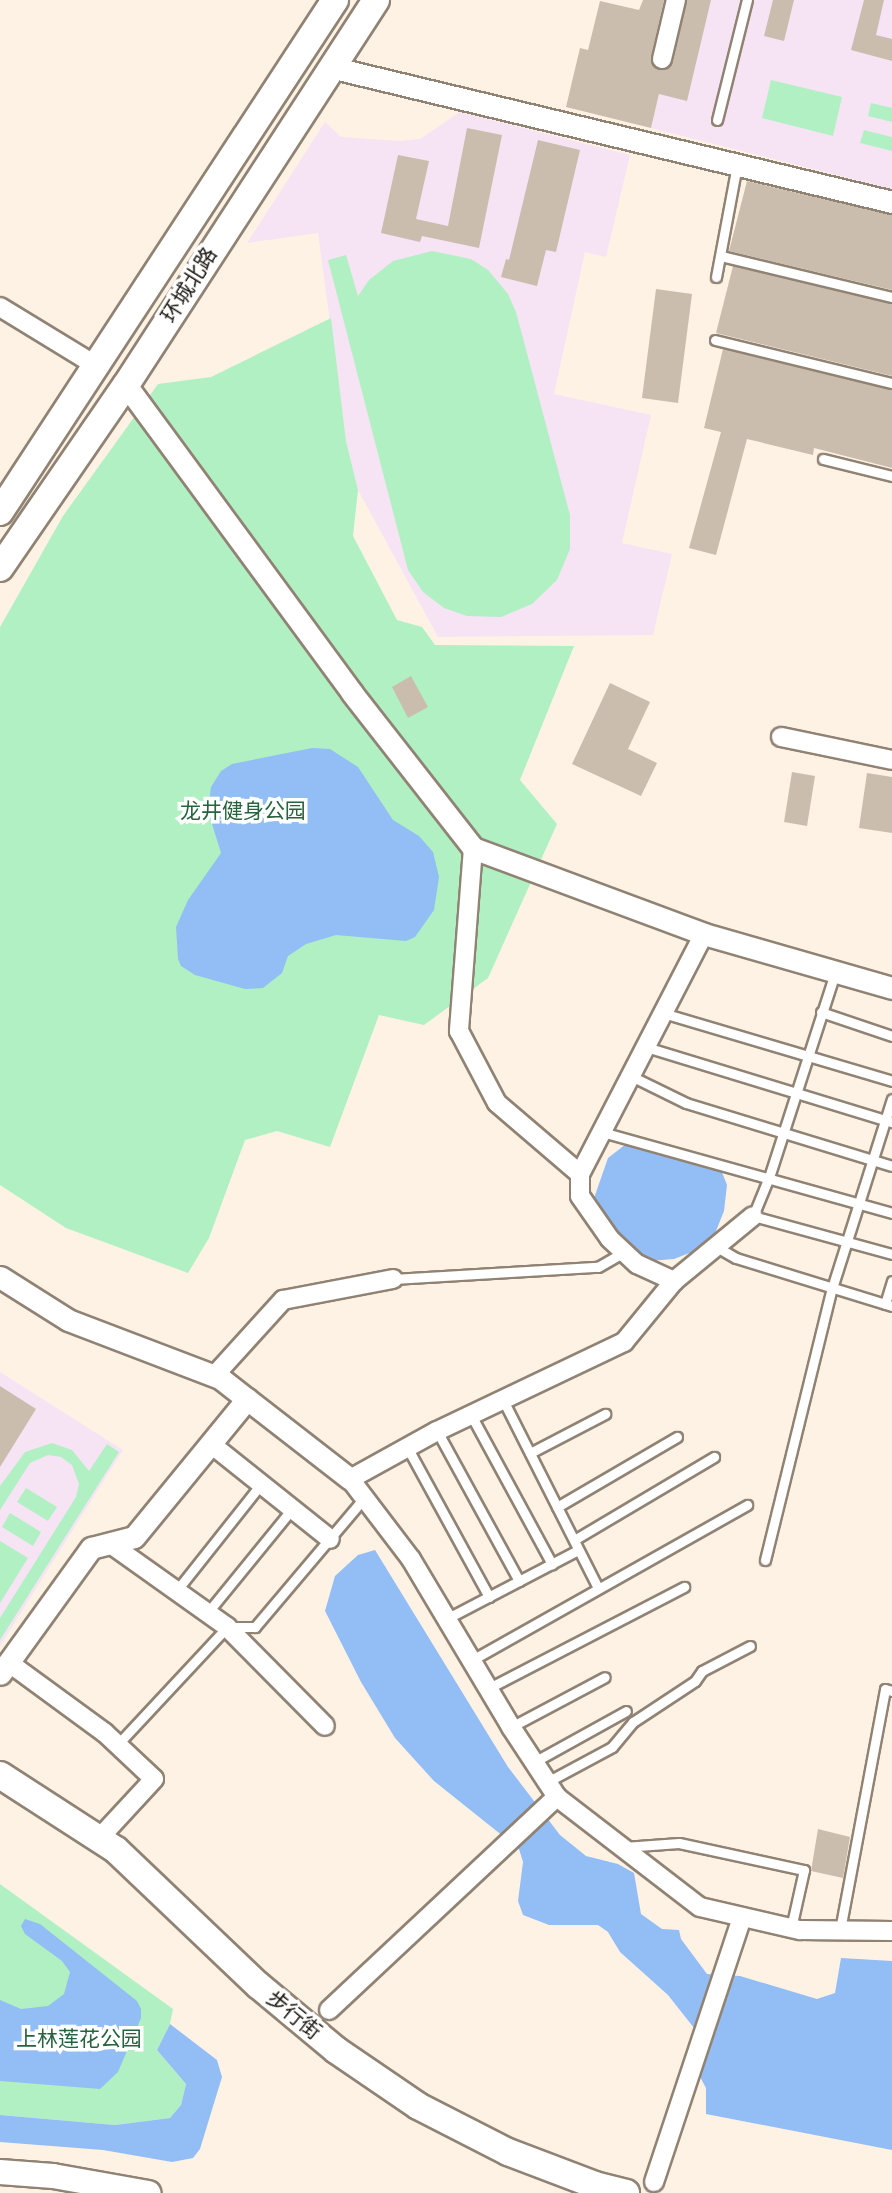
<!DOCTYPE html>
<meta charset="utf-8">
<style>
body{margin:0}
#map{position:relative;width:892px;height:2193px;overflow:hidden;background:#fef2e5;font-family:"Public Sans","Noto Sans SC",sans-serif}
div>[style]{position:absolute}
.education>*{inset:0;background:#f6e4f5}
.green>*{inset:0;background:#b0f0c3}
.water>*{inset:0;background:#93bdf5}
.building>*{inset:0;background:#cbbdad}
.roads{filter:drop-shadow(2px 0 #908374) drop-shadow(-2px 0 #908374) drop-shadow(0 2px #908374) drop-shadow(0 -2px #908374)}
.service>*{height:9px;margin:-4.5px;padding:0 4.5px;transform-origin:4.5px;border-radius:4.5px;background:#fff}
.minor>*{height:18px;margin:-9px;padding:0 9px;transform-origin:9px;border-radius:9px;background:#fff}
.tertiary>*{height:21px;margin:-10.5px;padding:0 10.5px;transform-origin:10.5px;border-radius:10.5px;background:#fff}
.secondary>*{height:24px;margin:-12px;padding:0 12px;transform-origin:12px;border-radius:12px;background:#fff}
.primary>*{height:26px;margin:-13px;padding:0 13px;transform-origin:13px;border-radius:13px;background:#fff}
span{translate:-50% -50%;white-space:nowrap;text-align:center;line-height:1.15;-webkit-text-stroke:7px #fff;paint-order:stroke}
.street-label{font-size:21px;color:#1d1812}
.park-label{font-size:21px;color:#27633e}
</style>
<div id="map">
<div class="education">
<div style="clip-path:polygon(682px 0,892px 0,892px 189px,651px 128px)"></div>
<div style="clip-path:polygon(460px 112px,630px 155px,606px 257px,585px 252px,554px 394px,651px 415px,622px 543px,672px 554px,653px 635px,438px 637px,358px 490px,346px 441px,318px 233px,247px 243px,325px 122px,341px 137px,400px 141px,420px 139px)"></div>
<div style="clip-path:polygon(0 1372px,123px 1450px,0 1646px)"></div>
</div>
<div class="green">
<div style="clip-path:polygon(771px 80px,842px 97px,833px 136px,762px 118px)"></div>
<div style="clip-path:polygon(871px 103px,892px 108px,892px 122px,868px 116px)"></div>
<div style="clip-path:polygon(864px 130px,892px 137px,892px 151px,860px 143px)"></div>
<div style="clip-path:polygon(432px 251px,471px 259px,488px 270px,508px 294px,516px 312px,570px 515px,570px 549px,557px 580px,532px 604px,501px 617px,467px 616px,444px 608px,423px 592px,408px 570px,328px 260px,346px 255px,358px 296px,369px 280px,393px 261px)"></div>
<div style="clip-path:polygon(331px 318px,346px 441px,358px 490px,353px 536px,397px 620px,422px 627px,435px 645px,574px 646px,520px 780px,557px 824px,488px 978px,424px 1025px,379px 1015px,330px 1147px,277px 1131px,245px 1140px,209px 1238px,188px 1273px,66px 1228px,0 1185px,0 627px,63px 516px,158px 384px,211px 377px)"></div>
<div style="clip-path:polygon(52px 1443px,72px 1450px,89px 1471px,107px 1444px,119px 1452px,0 1640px,0 1618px,76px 1497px,79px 1484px,72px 1465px,61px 1457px,48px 1455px,30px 1463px,0 1510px,0 1486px,25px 1452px)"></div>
<div style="clip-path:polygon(26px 1488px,57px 1507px,48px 1521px,17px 1502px)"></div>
<div style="clip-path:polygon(10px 1513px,41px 1532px,33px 1546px,2px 1527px)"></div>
<div style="clip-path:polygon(0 1541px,28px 1558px,0 1603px)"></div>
<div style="clip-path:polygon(0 1884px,173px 2009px,170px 2024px,157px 2050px,186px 2084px,181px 2105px,170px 2118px,115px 2125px,0 2115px)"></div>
</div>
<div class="water">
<div style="clip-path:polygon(312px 748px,330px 749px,358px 767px,393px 820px,419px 836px,433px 852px,439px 877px,434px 910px,415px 937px,406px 941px,336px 935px,306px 944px,288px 956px,282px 973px,263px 988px,245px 989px,195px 975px,181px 966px,178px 959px,176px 927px,188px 900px,221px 853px,208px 811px,211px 787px,221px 771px,232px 764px)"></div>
<div style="clip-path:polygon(626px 1144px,720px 1167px,727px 1185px,724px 1211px,714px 1236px,692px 1252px,674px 1259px,649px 1261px,629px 1251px,593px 1201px,608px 1158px)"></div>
<div style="clip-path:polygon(375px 1550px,508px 1767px,560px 1835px,586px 1856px,618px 1864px,634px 1873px,641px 1914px,662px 1929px,679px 1930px,681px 1939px,707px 1974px,740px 1976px,817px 1999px,835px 1993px,841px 1958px,892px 1961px,892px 2150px,706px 2114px,706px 2088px,699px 2075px,709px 2047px,668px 1995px,620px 1952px,608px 1932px,598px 1925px,549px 1925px,523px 1915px,518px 1901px,523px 1862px,519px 1849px,434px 1781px,395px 1738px,361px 1682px,325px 1611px,335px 1576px,358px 1555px)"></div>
<div style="clip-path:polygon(25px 1919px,40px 1924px,137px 2001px,141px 2009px,141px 2018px,118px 2072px,100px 2089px,0 2081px,0 2000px,21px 2009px,48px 2006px,64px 1994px,70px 1972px,62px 1961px,25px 1934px,21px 1926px)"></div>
<div style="clip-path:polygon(170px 2024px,217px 2060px,222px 2077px,200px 2149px,193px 2158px,172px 2162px,103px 2150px,0 2142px,0 2115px,115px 2125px,170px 2118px,181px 2105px,186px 2084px,157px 2050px)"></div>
</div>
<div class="building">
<div style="clip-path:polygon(643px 0,664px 0,651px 57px,654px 67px,660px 70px,666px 70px,673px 62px,687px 0,711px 0,687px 101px,659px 94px,651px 128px,566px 107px,580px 48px,588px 50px,600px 1px,639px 10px)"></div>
<div style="clip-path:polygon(773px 0,794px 0,784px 41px,764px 36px)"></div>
<div style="clip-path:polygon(864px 0,884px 0,876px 35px,892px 39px,892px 61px,851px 50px)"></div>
<div style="clip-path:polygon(467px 128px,502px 135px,479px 248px,422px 236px,420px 242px,381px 233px,398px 155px,429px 161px,416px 219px,448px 226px)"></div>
<div style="clip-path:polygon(538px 140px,580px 150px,556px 252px,546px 250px,537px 286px,501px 277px,506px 259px,509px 260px)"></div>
<div style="clip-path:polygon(747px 181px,892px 215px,892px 290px,729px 251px)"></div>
<div style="clip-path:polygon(733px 266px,892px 304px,892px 376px,716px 333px)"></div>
<div style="clip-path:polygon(656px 289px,692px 294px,678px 403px,642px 398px)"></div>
<div style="clip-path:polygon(723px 349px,892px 390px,892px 468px,814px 448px,813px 455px,747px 439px,716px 555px,689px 548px,721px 432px,704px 428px)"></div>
<div style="clip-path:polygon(411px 676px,428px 707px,408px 718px,392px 687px)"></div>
<div style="clip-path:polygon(610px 683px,650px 702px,628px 749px,657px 763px,641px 796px,572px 764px)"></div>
<div style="clip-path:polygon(792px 772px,815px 776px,807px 826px,784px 822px)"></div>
<div style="clip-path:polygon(867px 773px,892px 777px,892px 833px,859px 828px)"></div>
<div style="clip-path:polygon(0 1386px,36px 1409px,0 1467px)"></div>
<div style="clip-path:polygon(818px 1829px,850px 1837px,843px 1878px,811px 1871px)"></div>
</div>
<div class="roads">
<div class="service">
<div style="left:717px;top:120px;width:124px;rotate:-76deg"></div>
<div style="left:721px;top:256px;width:176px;rotate:13.5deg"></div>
<div style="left:716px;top:277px;width:114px;rotate:-79.4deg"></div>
<div style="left:715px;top:340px;width:182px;rotate:13.7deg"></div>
<div style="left:823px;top:459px;width:71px;rotate:13.8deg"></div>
<div style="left:835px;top:973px;width:214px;rotate:107.9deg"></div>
<div style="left:769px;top:1177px;width:42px;rotate:112.3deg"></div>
<div style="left:753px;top:1216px;width:144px;rotate:15.3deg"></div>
<div style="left:821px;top:1012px;width:75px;rotate:18.7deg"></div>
<div style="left:663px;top:1013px;width:239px;rotate:16.5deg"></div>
<div style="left:646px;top:1047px;width:257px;rotate:17deg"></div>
<div style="left:631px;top:1076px;width:61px;rotate:26.1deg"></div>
<div style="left:686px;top:1103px;width:215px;rotate:17deg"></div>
<div style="left:602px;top:1132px;width:301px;rotate:15.6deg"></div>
<div style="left:715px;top:1246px;width:24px;rotate:30deg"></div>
<div style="left:736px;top:1258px;width:163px;rotate:17.1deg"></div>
<div style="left:393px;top:1279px;width:205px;rotate:-3.4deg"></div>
<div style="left:598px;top:1267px;width:30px;rotate:-30deg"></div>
<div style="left:885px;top:1304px;width:24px;rotate:-73deg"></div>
<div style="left:503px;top:1400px;width:211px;rotate:63.2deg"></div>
<div style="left:471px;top:1415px;width:170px;rotate:61.5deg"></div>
<div style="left:437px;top:1431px;width:171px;rotate:61.3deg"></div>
<div style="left:407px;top:1447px;width:171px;rotate:61.3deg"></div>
<div style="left:530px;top:1453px;width:85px;rotate:-27.5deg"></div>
<div style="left:557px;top:1507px;width:139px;rotate:-30.3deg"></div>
<div style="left:574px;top:1540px;width:163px;rotate:-30.7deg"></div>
<div style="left:765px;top:1560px;width:280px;rotate:-76.2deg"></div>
<div style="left:832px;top:1288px;width:198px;rotate:-72.4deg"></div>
<div style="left:177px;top:1590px;width:135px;rotate:-51.6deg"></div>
<div style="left:208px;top:1612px;width:133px;rotate:-50.8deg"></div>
<div style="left:446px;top:1619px;width:149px;rotate:-27.6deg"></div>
<div style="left:472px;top:1660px;width:316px;rotate:-29.4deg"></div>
<div style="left:489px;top:1688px;width:220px;rotate:-27.4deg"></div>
<div style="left:511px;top:1727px;width:106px;rotate:-28deg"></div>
<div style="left:118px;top:1744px;width:160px;rotate:-47deg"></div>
<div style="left:227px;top:1627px;width:28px"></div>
<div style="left:255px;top:1627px;width:169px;rotate:-49.8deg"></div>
<div style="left:534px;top:1762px;width:105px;rotate:-29deg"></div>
<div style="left:547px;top:1782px;width:74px;rotate:-28.3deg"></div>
<div style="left:612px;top:1747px;width:33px;rotate:-50deg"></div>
<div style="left:633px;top:1722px;width:74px;rotate:-33.5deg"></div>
<div style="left:695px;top:1681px;width:12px;rotate:-55deg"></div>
<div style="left:702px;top:1671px;width:54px;rotate:-27.5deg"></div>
<div style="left:624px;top:1847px;width:55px;rotate:-4.2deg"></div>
<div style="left:679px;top:1843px;width:128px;rotate:12.2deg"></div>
<div style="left:804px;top:1870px;width:59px;rotate:102.6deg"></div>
<div style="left:840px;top:1930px;width:245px;rotate:-79.4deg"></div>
<div style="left:885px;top:1689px;width:7px;rotate:16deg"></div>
</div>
<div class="minor">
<div style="left:662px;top:59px;width:61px;rotate:-76.7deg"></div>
<div style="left:0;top:307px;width:111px;rotate:31.4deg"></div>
<div style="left:781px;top:737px;width:113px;rotate:11.7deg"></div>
<div style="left:473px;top:848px;width:184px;rotate:94.4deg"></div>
<div style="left:459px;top:1031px;width:81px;rotate:62.2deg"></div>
<div style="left:497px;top:1103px;width:109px;rotate:40.5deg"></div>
<div style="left:580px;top:1174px;width:22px;rotate:90deg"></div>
<div style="left:580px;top:1196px;width:52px;rotate:55.1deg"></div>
<div style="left:610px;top:1239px;width:37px;rotate:43deg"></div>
<div style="left:637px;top:1264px;width:41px;rotate:24.7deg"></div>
<div style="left:674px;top:1281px;width:79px;rotate:129.3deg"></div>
<div style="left:624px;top:1342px;width:207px;rotate:154.5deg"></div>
<div style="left:437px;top:1431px;width:99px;rotate:151.1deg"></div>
<div style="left:350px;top:1479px;width:101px;rotate:52.7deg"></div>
<div style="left:411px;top:1559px;width:196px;rotate:59.2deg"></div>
<div style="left:511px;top:1727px;width:84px;rotate:56.7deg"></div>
<div style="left:557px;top:1797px;width:180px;rotate:37.6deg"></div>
<div style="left:700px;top:1907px;width:103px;rotate:13deg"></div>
<div style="left:800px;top:1930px;width:92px;rotate:0.6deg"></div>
<div style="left:580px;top:1174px;width:270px;rotate:-62.7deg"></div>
<div style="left:674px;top:1281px;width:102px;rotate:-39.4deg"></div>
<div style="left:214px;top:1376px;width:103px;rotate:-47.8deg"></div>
<div style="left:283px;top:1300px;width:112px;rotate:-10.8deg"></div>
<div style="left:211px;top:1444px;width:152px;rotate:38.6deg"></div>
<div style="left:109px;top:1543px;width:145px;rotate:35.4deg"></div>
<div style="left:227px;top:1627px;width:139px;rotate:45.3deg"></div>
<div style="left:8px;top:1662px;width:120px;rotate:36.2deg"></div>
<div style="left:105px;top:1733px;width:67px;rotate:43.2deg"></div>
<div style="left:154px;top:1779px;width:71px;rotate:132.7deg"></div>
<div style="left:329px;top:2010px;width:312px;rotate:-43.1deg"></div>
<div style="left:654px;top:2182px;width:279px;rotate:-71.6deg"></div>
</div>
<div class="tertiary">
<div style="left:334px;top:68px;width:574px;rotate:13.5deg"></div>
<div style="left:126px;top:385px;width:382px;rotate:53.7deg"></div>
<div style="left:352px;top:693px;width:197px;rotate:52deg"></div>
<div style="left:473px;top:848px;width:246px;rotate:20.4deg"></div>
<div style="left:704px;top:934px;width:196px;rotate:16deg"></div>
<div style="left:0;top:1277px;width:80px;rotate:32.3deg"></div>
<div style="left:68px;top:1320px;width:163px;rotate:20.9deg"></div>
<div style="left:220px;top:1378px;width:34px;rotate:38deg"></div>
<div style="left:247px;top:1399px;width:178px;rotate:129.3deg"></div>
<div style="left:134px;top:1537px;width:44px;rotate:165.7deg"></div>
<div style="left:91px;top:1548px;width:155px;rotate:125.8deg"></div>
<div style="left:247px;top:1399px;width:130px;rotate:37.8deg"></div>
</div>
<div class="secondary">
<div style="left:0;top:2172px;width:53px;rotate:4.3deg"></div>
<div style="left:53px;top:2176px;width:97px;rotate:10.1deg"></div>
</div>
<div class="primary">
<div style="left:0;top:512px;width:612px;rotate:-56.8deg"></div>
<div style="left:0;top:568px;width:222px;rotate:-55.5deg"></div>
<div style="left:126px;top:385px;width:459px;rotate:-57deg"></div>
<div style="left:0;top:1775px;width:138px;rotate:32.9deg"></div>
<div style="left:116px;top:1850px;width:196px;rotate:43.6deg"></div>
<div style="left:258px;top:1985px;width:102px;rotate:39.8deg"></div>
<div style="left:336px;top:2050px;width:99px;rotate:34.3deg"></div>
<div style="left:418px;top:2106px;width:101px;rotate:27.1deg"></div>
<div style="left:508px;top:2152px;width:93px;rotate:20.8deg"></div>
<div style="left:595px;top:2185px;width:32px;rotate:14deg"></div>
</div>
</div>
<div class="street-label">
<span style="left:189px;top:285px;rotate:-58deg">环城北路</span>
<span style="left:294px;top:2015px;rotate:39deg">步行街</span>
</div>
<div class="park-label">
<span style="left:243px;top:811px">龙井健身公园</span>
<span style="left:79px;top:2039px">上林莲花公园</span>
</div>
</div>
